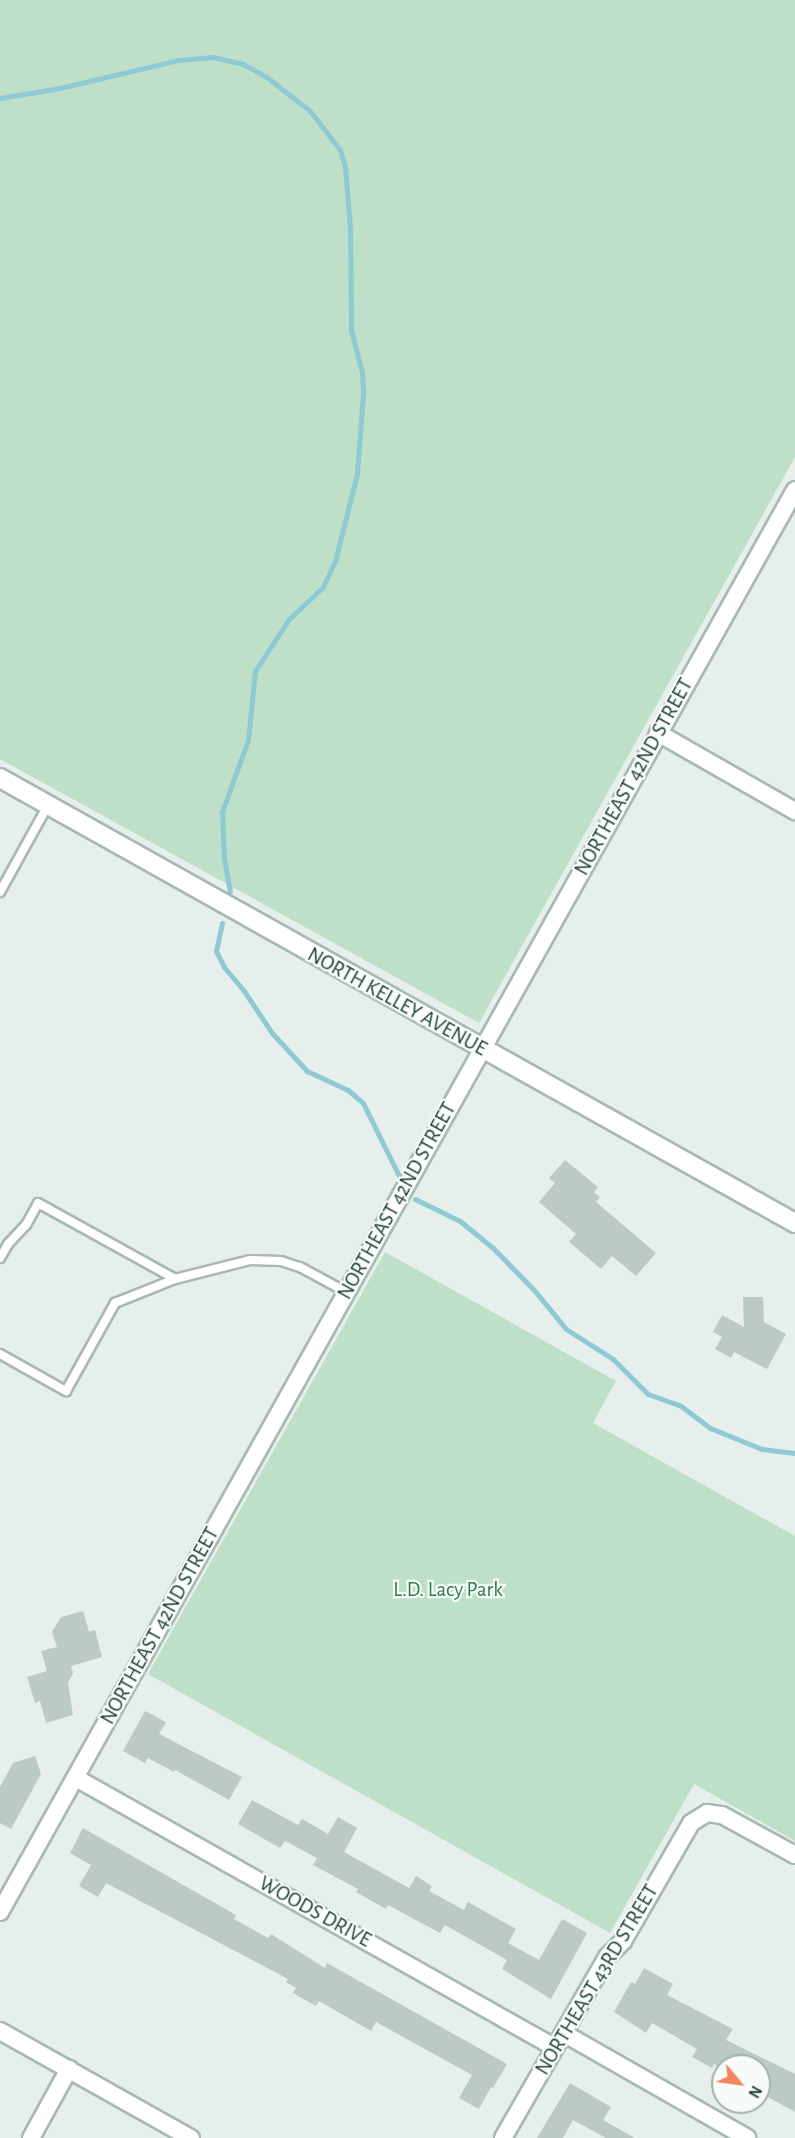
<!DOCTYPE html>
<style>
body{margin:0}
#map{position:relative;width:795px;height:2138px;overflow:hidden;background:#e6efeb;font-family:"Alegreya Sans",sans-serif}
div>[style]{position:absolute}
.green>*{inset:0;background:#bfe0c8}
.stream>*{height:5px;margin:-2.5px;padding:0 2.5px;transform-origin:2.5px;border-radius:2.5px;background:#8ec9d4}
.building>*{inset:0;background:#bbcac4}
.roads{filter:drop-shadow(2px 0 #a8b8b2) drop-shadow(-2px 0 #a8b8b2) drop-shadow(0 2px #a8b8b2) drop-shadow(0 -2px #a8b8b2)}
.service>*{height:8px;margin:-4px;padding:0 4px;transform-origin:4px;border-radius:4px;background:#fff}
.minor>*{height:16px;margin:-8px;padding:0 8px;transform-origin:8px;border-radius:8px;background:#fff}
.tertiary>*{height:18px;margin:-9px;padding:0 9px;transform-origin:9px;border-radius:9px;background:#fff}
span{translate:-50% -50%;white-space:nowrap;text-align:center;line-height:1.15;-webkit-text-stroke:4.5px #f7fbf9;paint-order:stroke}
.street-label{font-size:21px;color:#24423a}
.park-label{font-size:21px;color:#2d7a4b}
.north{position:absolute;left:711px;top:2054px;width:60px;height:60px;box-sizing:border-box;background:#f7fbf9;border:2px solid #a3b1ad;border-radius:50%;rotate:119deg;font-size:16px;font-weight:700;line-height:24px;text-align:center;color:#24423a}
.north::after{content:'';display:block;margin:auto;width:21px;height:27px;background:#f4845f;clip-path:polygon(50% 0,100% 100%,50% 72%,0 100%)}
</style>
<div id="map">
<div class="green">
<div style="clip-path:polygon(0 0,795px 0,795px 457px,479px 1023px,0 759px)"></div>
<div style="clip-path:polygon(385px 1252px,616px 1381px,593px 1423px,795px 1536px,795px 1841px,694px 1784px,610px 1933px,148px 1674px)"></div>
</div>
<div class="stream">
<div style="left:0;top:98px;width:61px;rotate:-9.5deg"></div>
<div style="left:60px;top:88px;width:121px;rotate:-13.3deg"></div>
<div style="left:178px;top:60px;width:35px;rotate:-5deg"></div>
<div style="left:213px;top:57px;width:31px;rotate:13deg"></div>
<div style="left:243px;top:64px;width:29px;rotate:29deg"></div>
<div style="left:268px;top:78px;width:53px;rotate:38.2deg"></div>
<div style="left:310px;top:111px;width:49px;rotate:52.4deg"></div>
<div style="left:340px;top:150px;width:17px;rotate:73deg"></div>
<div style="left:345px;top:166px;width:62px;rotate:85.4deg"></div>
<div style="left:350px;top:228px;width:102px;rotate:89.4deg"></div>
<div style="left:351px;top:330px;width:43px;rotate:75.3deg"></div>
<div style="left:362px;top:372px;width:22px;rotate:87deg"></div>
<div style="left:363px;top:394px;width:80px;rotate:94.3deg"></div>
<div style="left:357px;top:474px;width:90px;rotate:104.2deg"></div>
<div style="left:335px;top:561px;width:29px;rotate:115deg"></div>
<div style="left:323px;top:587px;width:47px;rotate:136.7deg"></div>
<div style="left:289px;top:619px;width:62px;rotate:123.2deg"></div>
<div style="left:255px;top:671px;width:69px;rotate:95.8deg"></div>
<div style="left:248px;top:740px;width:77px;rotate:109.9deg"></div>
<div style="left:222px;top:812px;width:46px;rotate:87.5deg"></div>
<div style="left:224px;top:858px;width:34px;rotate:80deg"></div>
<div style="left:222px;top:923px;width:29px;rotate:102deg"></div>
<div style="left:216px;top:951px;width:18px;rotate:63deg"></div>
<div style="left:224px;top:967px;width:31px;rotate:50deg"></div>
<div style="left:244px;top:991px;width:50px;rotate:56.3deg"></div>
<div style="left:272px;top:1033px;width:52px;rotate:47.4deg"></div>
<div style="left:307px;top:1071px;width:45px;rotate:24.9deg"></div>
<div style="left:348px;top:1090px;width:20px;rotate:41deg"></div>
<div style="left:363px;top:1103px;width:84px;rotate:63.7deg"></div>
<div style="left:415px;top:1199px;width:50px;rotate:26.1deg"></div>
<div style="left:460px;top:1221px;width:43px;rotate:39.3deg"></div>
<div style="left:493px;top:1248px;width:59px;rotate:45.7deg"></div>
<div style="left:534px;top:1290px;width:50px;rotate:50.6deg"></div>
<div style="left:566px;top:1329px;width:56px;rotate:32.6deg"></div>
<div style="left:613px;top:1359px;width:49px;rotate:45deg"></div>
<div style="left:648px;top:1394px;width:35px;rotate:20deg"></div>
<div style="left:681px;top:1406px;width:36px;rotate:37deg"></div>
<div style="left:710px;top:1428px;width:56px;rotate:22deg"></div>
<div style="left:762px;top:1449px;width:33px;rotate:7deg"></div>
</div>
<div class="building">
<div style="clip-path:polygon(565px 1160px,598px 1187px,594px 1192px,600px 1197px,596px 1202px,656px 1253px,636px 1276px,612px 1256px,601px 1269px,569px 1242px,576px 1234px,539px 1202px,555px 1183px,549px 1178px)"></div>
<div style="clip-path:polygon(743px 1297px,763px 1297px,764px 1322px,786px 1334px,767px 1369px,734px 1352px,731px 1358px,715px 1349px,722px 1337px,713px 1332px,722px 1315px,744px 1327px)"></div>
<div style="clip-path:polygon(83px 1611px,89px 1632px,95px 1630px,102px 1657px,71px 1666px,73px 1673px,68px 1683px,73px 1715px,46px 1723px,40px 1701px,35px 1703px,27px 1677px,47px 1671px,41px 1651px,57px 1647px,52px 1632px,61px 1617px)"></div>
<div style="clip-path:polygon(145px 1711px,166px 1722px,159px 1734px,242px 1777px,229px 1800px,175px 1770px,174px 1772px,148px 1758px,145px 1763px,123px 1751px)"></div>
<div style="clip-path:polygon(35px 1756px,41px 1774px,11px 1829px,0 1823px,0 1787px,13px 1763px)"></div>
<div style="clip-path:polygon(252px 1800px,298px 1825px,302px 1819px,328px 1834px,338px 1817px,357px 1828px,344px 1852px,409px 1888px,416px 1876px,432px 1886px,429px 1891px,464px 1910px,468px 1902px,516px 1929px,508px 1943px,539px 1960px,562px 1919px,587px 1933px,551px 1999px,502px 1969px,507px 1960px,445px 1925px,440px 1933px,388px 1905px,386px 1909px,356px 1892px,358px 1889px,313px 1865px,317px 1858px,285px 1841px,280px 1848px,238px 1824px)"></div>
<div style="clip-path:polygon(83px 1828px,236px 1915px,234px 1919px,268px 1938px,271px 1934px,325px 1968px,327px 1963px,507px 2064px,493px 2088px,491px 2087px,479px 2109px,459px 2098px,472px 2075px,376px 2022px,371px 2031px,319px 2001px,316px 2006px,293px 1993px,296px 1988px,286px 1982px,288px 1979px,106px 1883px,98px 1897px,79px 1886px,91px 1865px,70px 1853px)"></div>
<div style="clip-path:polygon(644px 1968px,673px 1984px,667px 1995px,733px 2029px,726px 2040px,795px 2074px,795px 2112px,759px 2092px,759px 2066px,718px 2066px,714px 2064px,712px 2068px,692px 2057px,697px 2049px,652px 2023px,646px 2033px,614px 2012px,631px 1982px,635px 1984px)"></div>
<div style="clip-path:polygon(570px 2083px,611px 2107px,603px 2120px,635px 2138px,606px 2138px,573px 2120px,563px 2138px,537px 2138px)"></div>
</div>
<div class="roads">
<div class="service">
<div style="left:0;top:892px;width:99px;rotate:-61.1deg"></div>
<div style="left:0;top:1258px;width:16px;rotate:-60deg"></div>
<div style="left:8px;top:1244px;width:26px;rotate:-47deg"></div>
<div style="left:26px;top:1225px;width:25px;rotate:-61deg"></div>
<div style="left:38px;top:1203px;width:157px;rotate:29deg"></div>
<div style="left:0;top:1354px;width:76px;rotate:29.3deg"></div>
<div style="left:66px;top:1391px;width:101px;rotate:-60.9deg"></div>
<div style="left:115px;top:1303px;width:65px;rotate:-21.8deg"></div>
<div style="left:175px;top:1279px;width:77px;rotate:-14.2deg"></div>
<div style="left:250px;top:1260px;width:31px;rotate:2deg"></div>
<div style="left:281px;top:1261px;width:20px;rotate:18deg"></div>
<div style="left:300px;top:1267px;width:52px;rotate:28.5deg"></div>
</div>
<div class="minor">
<div style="left:658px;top:733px;width:158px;rotate:29.7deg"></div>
<div style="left:76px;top:1778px;width:548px;rotate:29.37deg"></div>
<div style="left:0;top:1912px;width:1629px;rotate:-60.79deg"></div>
<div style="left:0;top:2031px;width:219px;rotate:29.3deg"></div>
<div style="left:565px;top:2034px;width:210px;rotate:29.7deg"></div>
<div style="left:31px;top:2138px;width:79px;rotate:-61.2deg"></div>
<div style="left:503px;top:2138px;width:209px;rotate:-60.1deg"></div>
<div style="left:607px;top:1957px;width:23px;rotate:-45deg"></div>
<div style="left:623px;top:1941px;width:136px;rotate:-60deg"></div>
<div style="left:691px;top:1823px;width:19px;rotate:-32deg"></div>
<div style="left:707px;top:1813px;width:15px;rotate:8deg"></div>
<div style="left:722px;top:1815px;width:83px;rotate:28.7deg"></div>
</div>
<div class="tertiary">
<div style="left:0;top:778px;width:911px;rotate:29.24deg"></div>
</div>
</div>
<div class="street-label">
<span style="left:634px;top:777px;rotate:-61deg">NORTHEAST 42ND STREET</span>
<span style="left:397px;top:1002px;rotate:29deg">NORTH KELLEY AVENUE</span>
<span style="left:397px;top:1201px;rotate:-61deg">NORTHEAST 42ND STREET</span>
<span style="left:160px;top:1626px;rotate:-61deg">NORTHEAST 42ND STREET</span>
<span style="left:315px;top:1912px;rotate:29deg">WOODS DRIVE</span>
<span style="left:597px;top:1980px;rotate:-59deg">NORTHEAST 43RD STREET</span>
</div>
<div class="park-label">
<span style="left:448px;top:1590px">L.D. Lacy Park</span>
</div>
<div class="north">N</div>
</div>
